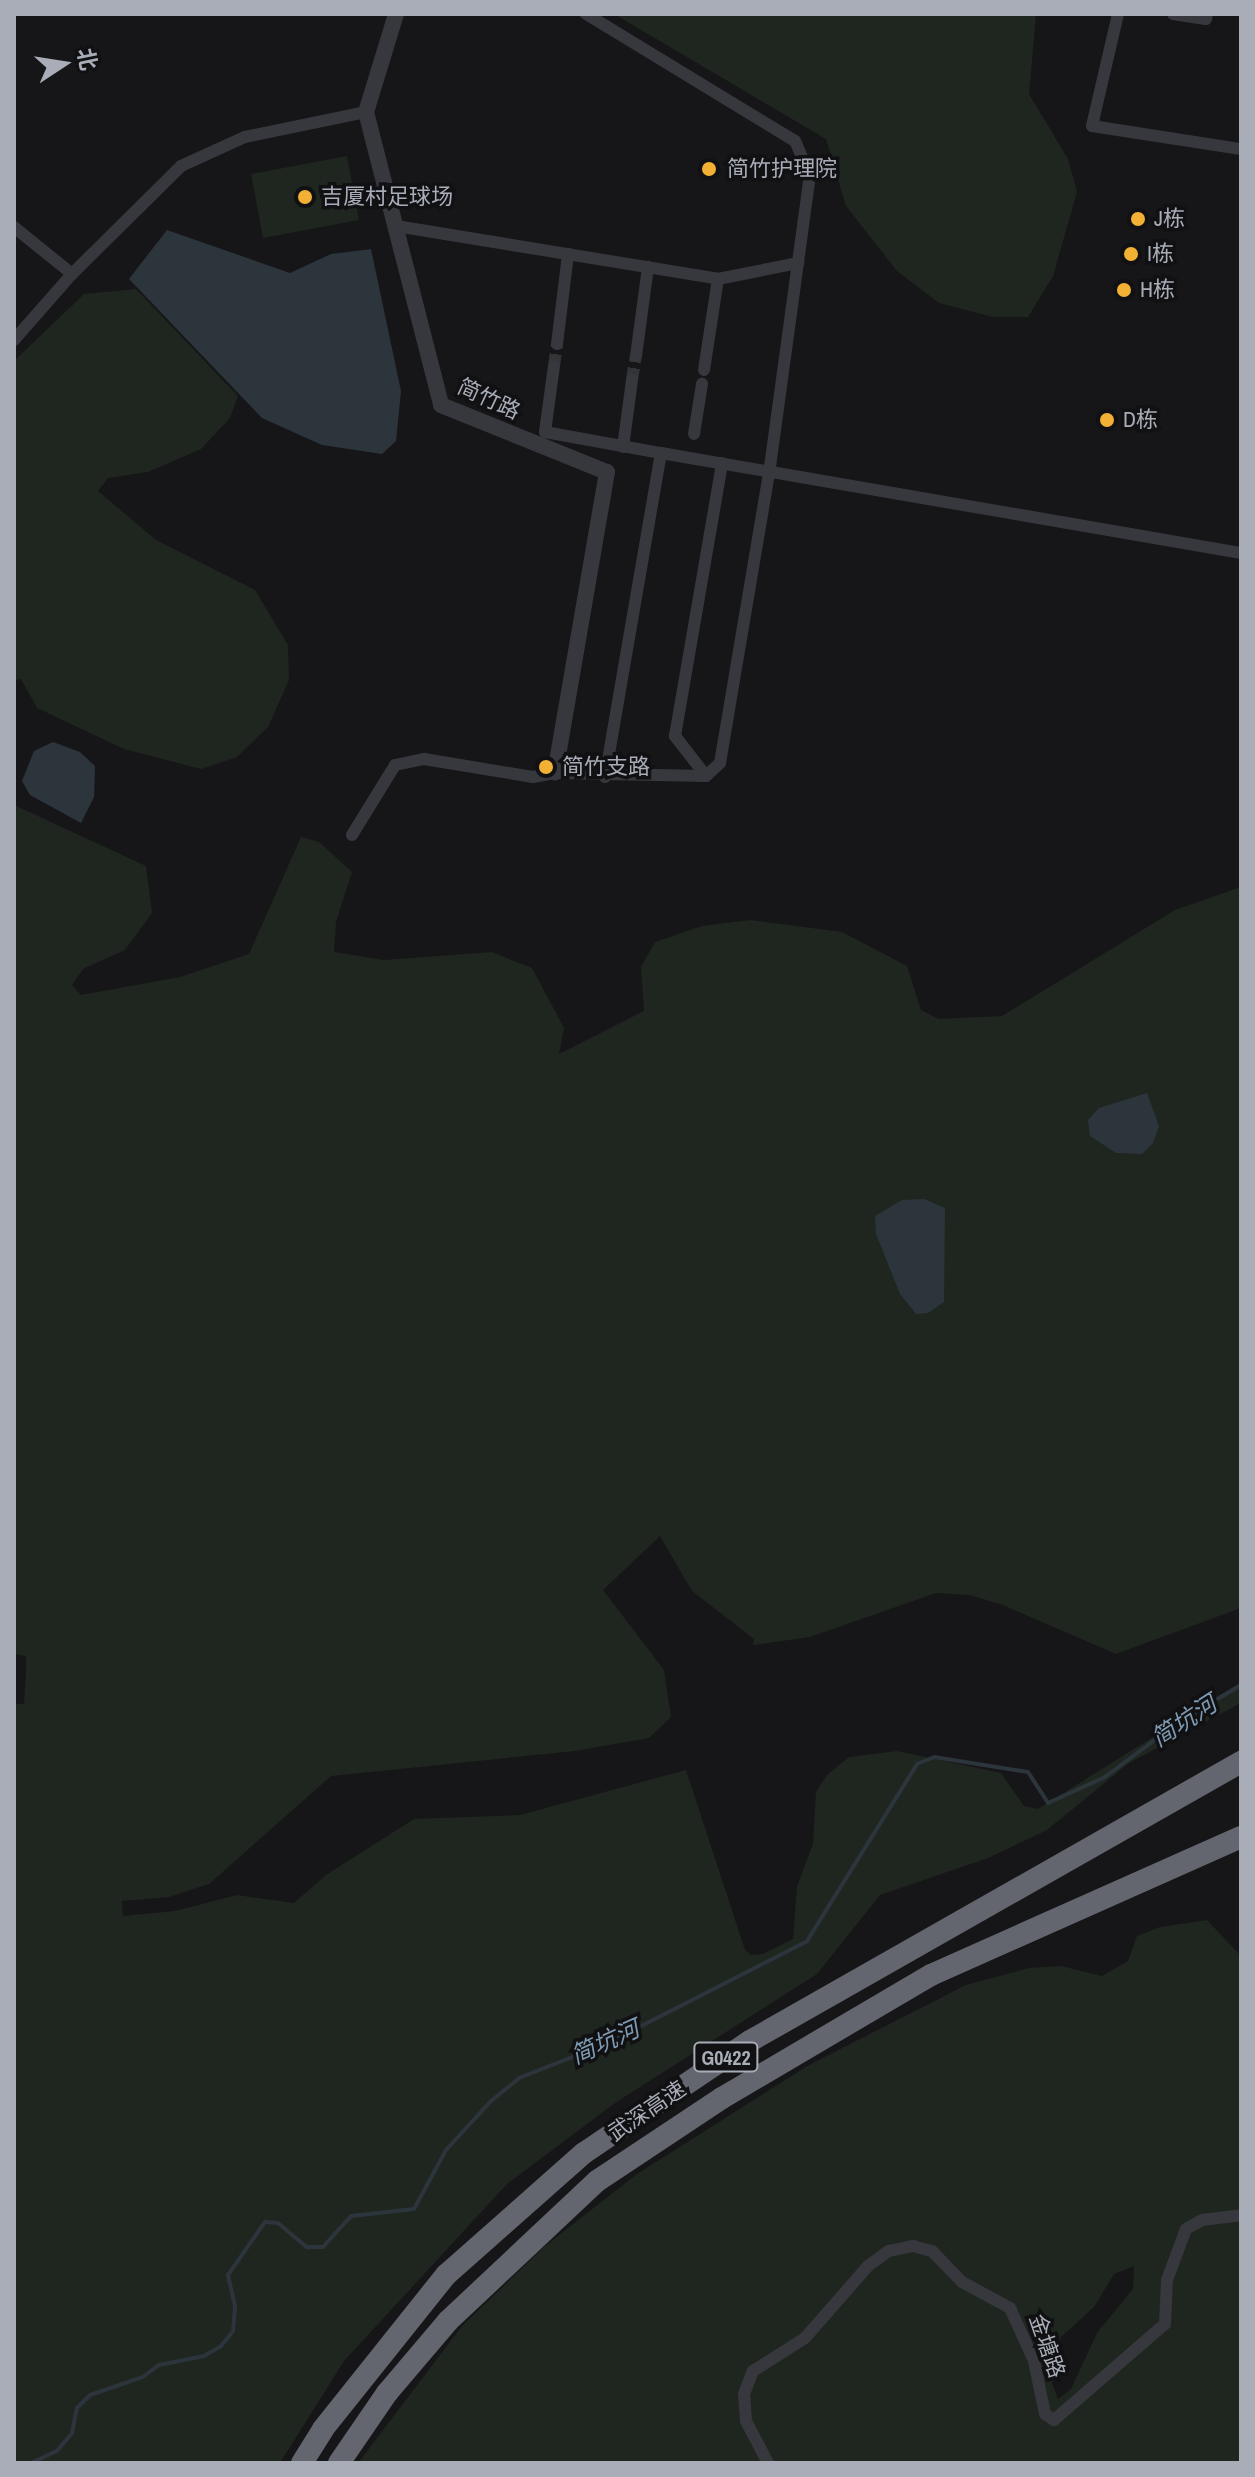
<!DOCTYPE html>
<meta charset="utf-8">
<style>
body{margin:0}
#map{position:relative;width:1255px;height:2477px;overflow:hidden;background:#161618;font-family:"Archivo Narrow","Noto Sans SC",sans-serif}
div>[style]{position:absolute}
.green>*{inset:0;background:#1e261f}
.water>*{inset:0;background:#2c353c}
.stream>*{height:4px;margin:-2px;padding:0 2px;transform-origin:2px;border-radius:2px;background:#2c353c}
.minor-tunnel>*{height:12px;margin-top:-6px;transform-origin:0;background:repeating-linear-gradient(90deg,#333438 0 12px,transparent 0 18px)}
.minor>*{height:12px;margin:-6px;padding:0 6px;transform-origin:6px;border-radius:6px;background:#37383d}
.tertiary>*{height:16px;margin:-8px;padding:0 8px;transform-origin:8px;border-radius:8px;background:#37383d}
.motorway>*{height:22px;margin:-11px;padding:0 11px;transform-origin:11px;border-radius:11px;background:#63666e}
.dots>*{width:22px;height:22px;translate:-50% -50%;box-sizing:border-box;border:4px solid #111113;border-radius:50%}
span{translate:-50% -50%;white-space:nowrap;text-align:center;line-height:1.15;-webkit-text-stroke:7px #111113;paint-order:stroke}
.shield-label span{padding:2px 6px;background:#111113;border:2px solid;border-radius:6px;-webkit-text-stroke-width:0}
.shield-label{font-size:20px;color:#a8adb8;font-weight:700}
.poi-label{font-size:22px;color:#a8adb8}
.left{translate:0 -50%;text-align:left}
.street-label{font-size:22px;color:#a8adb8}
.water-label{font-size:24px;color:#7f9bb3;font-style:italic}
.frame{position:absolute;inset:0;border:16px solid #a8adb8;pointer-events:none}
.north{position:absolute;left:24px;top:24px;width:80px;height:80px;-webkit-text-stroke:6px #111113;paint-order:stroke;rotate:78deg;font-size:22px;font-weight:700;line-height:32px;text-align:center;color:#a8adb8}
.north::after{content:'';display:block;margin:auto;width:28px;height:36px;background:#a8adb8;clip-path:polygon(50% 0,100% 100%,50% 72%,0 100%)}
</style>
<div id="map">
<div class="green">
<div style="clip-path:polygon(614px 14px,1036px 14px,1029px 94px,1068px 159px,1077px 192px,1053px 276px,1028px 317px,993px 317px,939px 303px,897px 271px,846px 206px,826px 139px)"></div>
<div style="clip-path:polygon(347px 156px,359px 220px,263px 238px,251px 174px)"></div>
<div style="clip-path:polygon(136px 289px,238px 396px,230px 418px,201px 449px,148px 472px,108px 478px,98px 491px,156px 540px,255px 590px,288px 645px,289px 680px,268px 727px,237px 757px,201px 769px,124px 749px,37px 708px,21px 679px,14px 680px,14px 361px,84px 294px)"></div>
<div style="clip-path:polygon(14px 805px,146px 866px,152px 913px,125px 950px,83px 969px,72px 985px,81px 995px,180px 977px,249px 954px,301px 837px,319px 842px,352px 872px,336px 922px,334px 952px,384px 960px,492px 952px,532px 968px,564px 1028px,559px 1054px,644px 1011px,641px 967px,655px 942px,702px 926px,750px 920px,842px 932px,907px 966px,921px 1010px,939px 1019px,1002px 1016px,1175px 910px,1241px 887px,1241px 1608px,1116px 1654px,1003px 1605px,970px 1595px,936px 1593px,810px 1637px,753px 1645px,754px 1639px,692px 1591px,660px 1536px,603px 1590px,664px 1670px,671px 1717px,649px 1738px,575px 1751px,331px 1776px,209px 1884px,169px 1897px,122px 1901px,123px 1916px,175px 1911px,237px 1895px,294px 1903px,326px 1875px,414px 1819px,520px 1815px,686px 1770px,745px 1950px,751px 1955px,763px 1954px,793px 1939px,797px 1886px,813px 1844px,816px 1792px,827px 1775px,849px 1757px,897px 1751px,1001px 1773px,1024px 1806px,1038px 1809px,1241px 1682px,1241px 1703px,1129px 1763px,1047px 1830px,988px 1858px,880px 1895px,817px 1974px,615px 2103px,507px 2184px,344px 2361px,280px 2463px,14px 2463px,14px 1704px,24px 1704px,26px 1672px,26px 1656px,14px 1654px)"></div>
<div style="clip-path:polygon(evenodd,1207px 1920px,1241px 1956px,1241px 2463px,358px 2463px,462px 2326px,545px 2246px,637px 2174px,809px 2065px,966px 1985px,1029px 1968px,1061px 1966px,1102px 1976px,1128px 1961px,1137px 1936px,1160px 1927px,1207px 1920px,1134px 2266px,1133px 2289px,1097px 2333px,1071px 2389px,1058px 2399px,1052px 2383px,1061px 2337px,1094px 2307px,1114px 2274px,1134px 2266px)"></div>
</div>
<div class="water">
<div style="clip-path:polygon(167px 230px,290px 273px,331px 254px,371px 249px,401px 391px,396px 441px,382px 454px,322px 445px,262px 418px,129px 279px)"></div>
<div style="clip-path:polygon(53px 742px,80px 752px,95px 766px,94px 797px,81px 823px,30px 795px,22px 781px,34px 751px)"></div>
<div style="clip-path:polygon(1147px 1093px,1159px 1126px,1153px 1143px,1142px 1154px,1116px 1153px,1090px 1136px,1088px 1120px,1099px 1108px)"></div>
<div style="clip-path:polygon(924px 1199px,945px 1208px,944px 1302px,928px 1313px,916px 1314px,900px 1294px,876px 1234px,875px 1216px,902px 1200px)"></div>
</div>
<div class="stream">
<div style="left:31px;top:2463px;width:29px;rotate:-25deg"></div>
<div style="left:57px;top:2451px;width:23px;rotate:-50deg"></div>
<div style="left:72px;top:2433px;width:25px;rotate:-79deg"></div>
<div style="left:77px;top:2408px;width:18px;rotate:-45deg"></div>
<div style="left:90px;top:2395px;width:56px;rotate:-18.8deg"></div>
<div style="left:143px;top:2377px;width:20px;rotate:-37deg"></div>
<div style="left:159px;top:2365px;width:46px;rotate:-11.3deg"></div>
<div style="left:204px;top:2356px;width:20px;rotate:-30deg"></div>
<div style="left:221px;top:2346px;width:19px;rotate:-51deg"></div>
<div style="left:233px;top:2331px;width:25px;rotate:-85deg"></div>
<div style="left:235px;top:2306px;width:32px;rotate:-103deg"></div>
<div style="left:228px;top:2275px;width:65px;rotate:-55.1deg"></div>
<div style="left:265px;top:2222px;width:13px;rotate:4deg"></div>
<div style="left:278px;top:2223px;width:38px;rotate:40deg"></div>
<div style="left:307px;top:2247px;width:16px"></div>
<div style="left:323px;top:2247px;width:42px;rotate:-47.9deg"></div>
<div style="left:351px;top:2216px;width:63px;rotate:-6.3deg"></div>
<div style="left:414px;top:2209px;width:67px;rotate:-61.5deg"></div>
<div style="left:446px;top:2150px;width:67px;rotate:-47.4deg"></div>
<div style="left:491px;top:2101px;width:36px;rotate:-39deg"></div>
<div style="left:519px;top:2078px;width:96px;rotate:-21.5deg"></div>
<div style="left:608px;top:2043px;width:224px;rotate:-27.1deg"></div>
<div style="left:807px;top:1941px;width:208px;rotate:-58.1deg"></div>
<div style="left:917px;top:1764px;width:18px;rotate:-22deg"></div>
<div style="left:934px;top:1757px;width:95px;rotate:9.1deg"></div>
<div style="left:1028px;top:1772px;width:37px;rotate:57deg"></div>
<div style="left:1048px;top:1803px;width:63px;rotate:-24.5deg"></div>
<div style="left:1105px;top:1777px;width:94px;rotate:-36.7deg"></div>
<div style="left:1180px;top:1721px;width:71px;rotate:-30.5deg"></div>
</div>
<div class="minor-tunnel">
<div style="left:554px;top:366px;width:22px;rotate:-82deg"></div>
<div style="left:632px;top:380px;width:24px;rotate:-81deg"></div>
</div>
<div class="minor">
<div style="left:1118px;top:14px;width:115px;rotate:103.1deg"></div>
<div style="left:1092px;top:126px;width:151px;rotate:8.8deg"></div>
<div style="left:1173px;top:14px;width:33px;rotate:9deg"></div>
<div style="left:1206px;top:19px;width:5px;rotate:-79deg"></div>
<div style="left:396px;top:226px;width:326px;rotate:9.3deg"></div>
<div style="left:718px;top:279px;width:82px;rotate:-11.3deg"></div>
<div style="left:14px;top:227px;width:75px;rotate:39deg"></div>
<div style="left:72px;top:274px;width:153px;rotate:-44.7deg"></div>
<div style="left:181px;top:166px;width:70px;rotate:-24.4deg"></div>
<div style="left:245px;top:137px;width:124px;rotate:-11.7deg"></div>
<div style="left:14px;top:340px;width:88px;rotate:-48.7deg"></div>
<div style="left:557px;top:344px;width:91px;rotate:-83deg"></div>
<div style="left:636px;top:356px;width:90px;rotate:-82.3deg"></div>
<div style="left:554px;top:366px;width:67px;rotate:97.8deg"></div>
<div style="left:545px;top:432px;width:118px;rotate:10.3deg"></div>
<div style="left:704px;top:370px;width:92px;rotate:-81.3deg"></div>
<div style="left:694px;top:434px;width:51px;rotate:-80.9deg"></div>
<div style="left:623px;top:447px;width:68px;rotate:-82.3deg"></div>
<div style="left:706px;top:776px;width:51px;rotate:-127.8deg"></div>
<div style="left:675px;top:736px;width:277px;rotate:-80.2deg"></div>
<div style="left:605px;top:777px;width:329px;rotate:-80.2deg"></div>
<div style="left:661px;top:453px;width:589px;rotate:9.78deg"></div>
<div style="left:352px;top:835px;width:82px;rotate:-58.4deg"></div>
<div style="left:395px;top:765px;width:30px;rotate:-12deg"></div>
<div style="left:424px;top:759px;width:110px;rotate:9.4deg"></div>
<div style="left:533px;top:777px;width:22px;rotate:-10deg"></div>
<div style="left:555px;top:773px;width:151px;rotate:1.1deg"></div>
<div style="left:706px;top:776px;width:19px;rotate:-43deg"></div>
<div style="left:720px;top:763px;width:293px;rotate:-80.4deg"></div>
<div style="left:769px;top:474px;width:301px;rotate:-82.2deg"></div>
<div style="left:810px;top:176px;width:38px;rotate:-113deg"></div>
<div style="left:795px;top:141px;width:245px;rotate:-148.7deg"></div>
<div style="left:768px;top:2463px;width:47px;rotate:-117.6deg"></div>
<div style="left:746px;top:2421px;width:27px;rotate:-94deg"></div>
<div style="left:744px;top:2394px;width:25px;rotate:-69deg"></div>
<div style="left:753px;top:2371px;width:62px;rotate:-32.4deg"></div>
<div style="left:805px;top:2338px;width:96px;rotate:-48.8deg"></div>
<div style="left:868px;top:2266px;width:26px;rotate:-36deg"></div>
<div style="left:889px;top:2251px;width:25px;rotate:-12deg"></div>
<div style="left:913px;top:2246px;width:20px;rotate:15deg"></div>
<div style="left:932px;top:2251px;width:43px;rotate:45.9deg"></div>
<div style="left:962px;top:2282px;width:55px;rotate:28.4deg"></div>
<div style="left:1010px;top:2308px;width:58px;rotate:65.6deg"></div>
<div style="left:1034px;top:2361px;width:54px;rotate:78.3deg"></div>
<div style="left:1045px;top:2414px;width:11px;rotate:34deg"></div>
<div style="left:1054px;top:2420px;width:147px;rotate:-40.9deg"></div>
<div style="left:1165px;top:2324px;width:44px;rotate:-87.4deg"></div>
<div style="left:1167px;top:2280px;width:54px;rotate:-69.6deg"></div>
<div style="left:1186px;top:2229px;width:18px;rotate:-29deg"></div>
<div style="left:1202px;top:2220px;width:39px;rotate:-7deg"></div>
</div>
<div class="tertiary">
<div style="left:396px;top:14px;width:102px;rotate:107deg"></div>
<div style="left:366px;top:112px;width:302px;rotate:75.6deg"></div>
<div style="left:441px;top:405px;width:179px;rotate:22deg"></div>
<div style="left:607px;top:472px;width:305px;rotate:99.8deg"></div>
</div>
<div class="motorway">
<div style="left:302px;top:2463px;width:40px;rotate:-58deg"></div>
<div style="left:323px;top:2429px;width:197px;rotate:-51.4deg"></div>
<div style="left:446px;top:2275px;width:184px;rotate:-41.5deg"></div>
<div style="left:584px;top:2153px;width:200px;rotate:-34deg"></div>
<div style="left:750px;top:2041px;width:565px;rotate:-29.61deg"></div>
<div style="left:339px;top:2463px;width:85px;rotate:-55.6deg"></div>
<div style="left:387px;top:2393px;width:94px;rotate:-49.7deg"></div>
<div style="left:448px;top:2321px;width:204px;rotate:-43.2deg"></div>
<div style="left:597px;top:2181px;width:150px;rotate:-33.6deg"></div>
<div style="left:722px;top:2098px;width:243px;rotate:-30.5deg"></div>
<div style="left:931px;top:1975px;width:339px;rotate:-24deg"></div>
</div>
<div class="dots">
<div style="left:709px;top:169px;background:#f2b134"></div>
<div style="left:305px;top:197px;background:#f2b134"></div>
<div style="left:1138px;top:219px;background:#f2b134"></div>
<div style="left:1131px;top:254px;background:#f2b134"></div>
<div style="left:1124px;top:290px;background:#f2b134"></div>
<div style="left:1107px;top:420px;background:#f2b134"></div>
<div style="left:546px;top:767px;background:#f2b134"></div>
</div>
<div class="shield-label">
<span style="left:726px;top:2057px">G0422</span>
</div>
<div class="poi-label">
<span class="left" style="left:727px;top:169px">简竹护理院</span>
<span class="left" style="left:321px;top:197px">吉厦村足球场</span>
<span class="left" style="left:1154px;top:219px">J栋</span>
<span class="left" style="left:1147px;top:254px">I栋</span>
<span class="left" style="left:1140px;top:290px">H栋</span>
<span class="left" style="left:1123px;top:420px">D栋</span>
<span class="left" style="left:562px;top:767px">简竹支路</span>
</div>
<div class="street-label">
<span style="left:489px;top:399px;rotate:25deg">简竹路</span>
<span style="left:647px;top:2111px;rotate:-34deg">武深高速</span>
<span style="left:1047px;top:2346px;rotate:71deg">金塘路</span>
</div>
<div class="water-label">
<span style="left:1184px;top:1721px;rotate:-33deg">简坑河</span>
<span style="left:605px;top:2042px;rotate:-24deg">简坑河</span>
</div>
<div class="frame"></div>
<div class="north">北</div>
</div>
